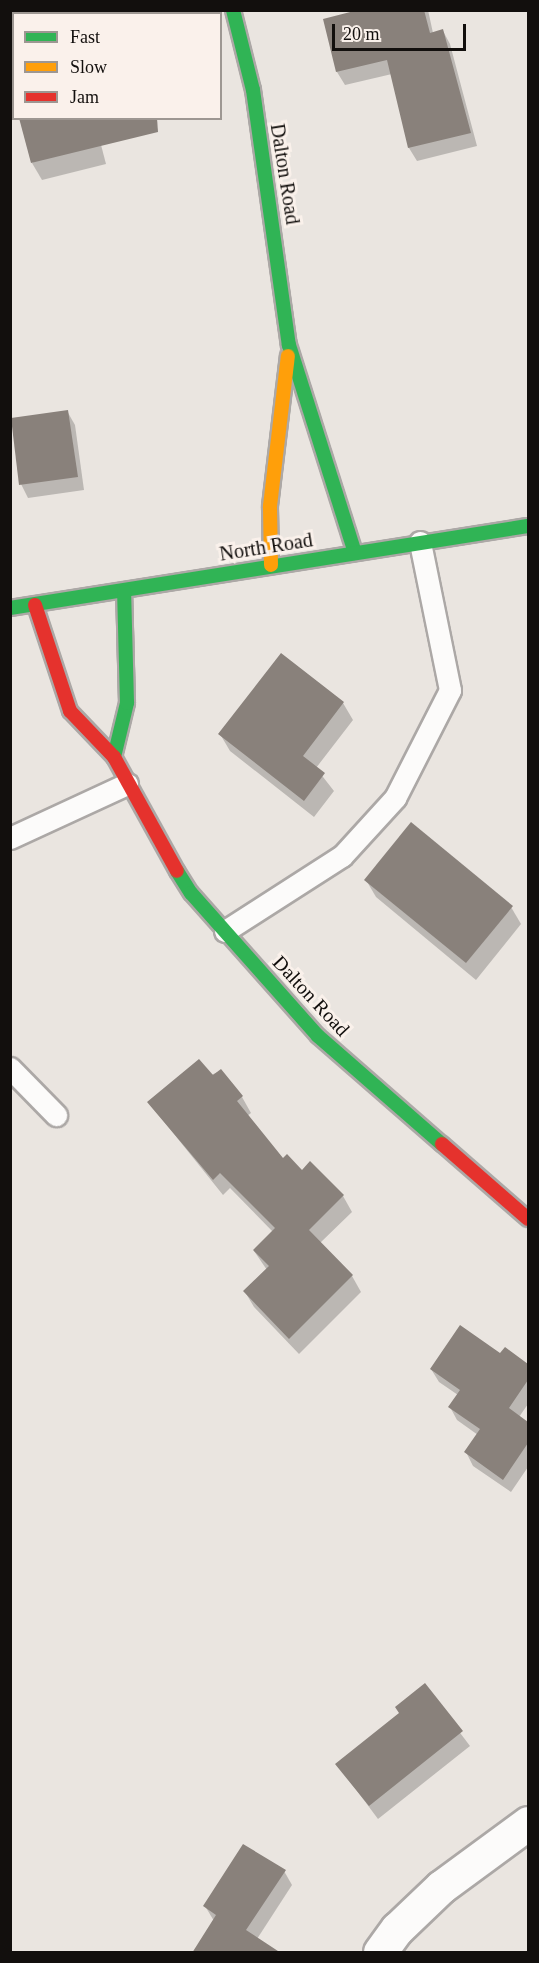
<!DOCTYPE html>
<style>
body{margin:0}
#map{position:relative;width:539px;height:1963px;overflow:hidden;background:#eae5e0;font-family:"Times New Roman",serif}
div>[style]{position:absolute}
.shadow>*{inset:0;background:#0003}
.building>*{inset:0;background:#89817b}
.roads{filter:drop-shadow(2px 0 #aca8a6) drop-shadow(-2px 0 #aca8a6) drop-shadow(0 2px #aca8a6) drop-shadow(0 -2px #aca8a6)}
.lane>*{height:21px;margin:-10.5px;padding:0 10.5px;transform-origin:10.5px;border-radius:10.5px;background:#fcfbfa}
.street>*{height:33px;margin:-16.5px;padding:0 16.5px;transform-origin:16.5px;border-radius:16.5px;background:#fcfbfa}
.fast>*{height:14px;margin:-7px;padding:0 7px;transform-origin:7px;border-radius:7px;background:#30b455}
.slow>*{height:14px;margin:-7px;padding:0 7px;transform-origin:7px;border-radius:7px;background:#ff9f0a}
.jam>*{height:14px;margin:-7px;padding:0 7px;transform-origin:7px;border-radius:7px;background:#e5322d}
span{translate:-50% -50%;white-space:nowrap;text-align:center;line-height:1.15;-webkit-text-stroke:6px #faf1eb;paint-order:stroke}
.street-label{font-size:20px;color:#120f0d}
.frame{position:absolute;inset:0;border:12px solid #120f0d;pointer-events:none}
.legend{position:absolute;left:12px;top:12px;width:210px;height:108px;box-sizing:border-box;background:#faf1eb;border:2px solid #9d9792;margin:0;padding:8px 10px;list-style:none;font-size:18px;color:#120f0d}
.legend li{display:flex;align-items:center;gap:12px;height:30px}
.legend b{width:30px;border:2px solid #9d9792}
.scale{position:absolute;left:332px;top:24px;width:134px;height:27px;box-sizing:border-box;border:3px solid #120f0d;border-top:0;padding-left:8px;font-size:18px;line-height:21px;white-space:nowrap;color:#120f0d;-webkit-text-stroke:4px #faf1eb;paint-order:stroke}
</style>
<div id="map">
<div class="shadow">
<div style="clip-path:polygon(30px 10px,90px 10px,92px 14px,31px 14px)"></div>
<div style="clip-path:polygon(365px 10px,428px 10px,433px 33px,443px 31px,450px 44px,477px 146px,417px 161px,409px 148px,392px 74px,345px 85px,337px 72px,325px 20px)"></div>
<div style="clip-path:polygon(94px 118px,106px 164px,42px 180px,32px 163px)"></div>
<div style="clip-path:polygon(67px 411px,75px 425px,84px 490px,28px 498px,21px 484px)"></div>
<div style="clip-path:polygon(281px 655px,343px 703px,353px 720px,316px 768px,334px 791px,314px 817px,230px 751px,220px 734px)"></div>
<div style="clip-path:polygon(366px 880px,511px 907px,521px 924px,476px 980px,376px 897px)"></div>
<div style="clip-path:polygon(220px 1071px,242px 1097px,251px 1113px,247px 1116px,283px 1160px,302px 1172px,310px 1164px,343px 1196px,352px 1212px,320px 1243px,352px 1276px,361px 1292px,299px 1354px,254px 1307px,245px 1292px,267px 1270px,254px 1251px,273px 1232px,230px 1188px,223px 1195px,149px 1103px)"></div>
<div style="clip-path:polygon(505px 1349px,528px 1365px,528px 1404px,519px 1417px,528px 1424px,528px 1467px,511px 1492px,473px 1466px,466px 1452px,478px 1435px,457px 1420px,450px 1407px,458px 1395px,439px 1382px,431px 1369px,501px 1356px)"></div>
<div style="clip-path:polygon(424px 1685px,470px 1746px,378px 1819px,337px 1764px,401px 1713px)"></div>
<div style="clip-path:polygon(284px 1871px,292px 1885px,257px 1939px,214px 1921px,205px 1906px)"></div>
</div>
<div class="building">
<div style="clip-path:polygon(358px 10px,424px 10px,430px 33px,443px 29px,471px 133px,408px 148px,387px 60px,336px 72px,323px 19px)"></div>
<div style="clip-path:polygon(19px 118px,157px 118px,158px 132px,31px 163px)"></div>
<div style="clip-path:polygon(68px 410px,78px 477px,19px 485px,11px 418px)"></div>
<div style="clip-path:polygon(281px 653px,344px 702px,303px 756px,325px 773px,304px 801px,218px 734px)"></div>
<div style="clip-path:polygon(411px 822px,513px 906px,466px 963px,364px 880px)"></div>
<div style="clip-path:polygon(199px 1059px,213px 1075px,221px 1069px,243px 1096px,237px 1101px,283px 1158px,287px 1154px,302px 1170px,310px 1161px,344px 1195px,309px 1230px,353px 1275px,289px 1339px,243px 1291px,269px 1266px,253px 1250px,275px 1228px,220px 1173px,213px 1180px,147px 1102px)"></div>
<div style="clip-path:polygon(460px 1325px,500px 1353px,505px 1347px,528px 1364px,528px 1380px,509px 1408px,528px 1422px,528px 1443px,503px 1480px,464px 1452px,480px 1429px,448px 1407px,460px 1390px,430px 1369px)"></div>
<div style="clip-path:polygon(425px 1683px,463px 1731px,369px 1806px,335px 1764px,399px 1713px,395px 1707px)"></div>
<div style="clip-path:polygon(243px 1844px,286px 1870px,246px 1930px,281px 1953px,192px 1953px,216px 1915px,203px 1906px)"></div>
</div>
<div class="roads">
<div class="lane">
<div style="left:10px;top:838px;width:129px;rotate:-24.8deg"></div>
<div style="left:225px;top:931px;width:139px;rotate:-32.7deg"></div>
<div style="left:342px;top:856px;width:79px;rotate:-47.6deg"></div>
<div style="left:395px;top:798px;width:121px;rotate:-63deg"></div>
<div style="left:450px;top:690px;width:151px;rotate:-101.5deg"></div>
<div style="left:10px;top:1068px;width:66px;rotate:45.6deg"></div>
</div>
<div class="street">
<div style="left:380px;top:1952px;width:29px;rotate:-54deg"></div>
<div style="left:397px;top:1929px;width:61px;rotate:-43.7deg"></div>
<div style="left:441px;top:1887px;width:108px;rotate:-36.3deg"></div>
</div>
<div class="fast">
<div style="left:233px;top:10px;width:82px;rotate:76deg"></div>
<div style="left:253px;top:90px;width:258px;rotate:82deg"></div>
<div style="left:289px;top:345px;width:218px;rotate:72.4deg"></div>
<div style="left:10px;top:608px;width:524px;rotate:-9deg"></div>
<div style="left:114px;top:757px;width:56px;rotate:-76.5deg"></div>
<div style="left:127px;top:703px;width:111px;rotate:-91.5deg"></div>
<div style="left:177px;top:871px;width:26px;rotate:58deg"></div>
<div style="left:191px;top:893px;width:191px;rotate:48.4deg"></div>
<div style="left:318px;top:1036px;width:164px;rotate:41.1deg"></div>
</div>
<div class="slow">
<div style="left:271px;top:565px;width:59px;rotate:-91deg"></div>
<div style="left:270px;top:506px;width:151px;rotate:-83.2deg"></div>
</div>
<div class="jam">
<div style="left:35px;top:605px;width:112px;rotate:71.7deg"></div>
<div style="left:70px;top:711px;width:64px;rotate:46.3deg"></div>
<div style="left:114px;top:757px;width:130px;rotate:61.1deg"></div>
<div style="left:442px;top:1144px;width:114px;rotate:41.1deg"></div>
</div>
</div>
<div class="street-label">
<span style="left:285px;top:174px;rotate:81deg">Dalton Road</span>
<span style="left:266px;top:547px;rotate:-9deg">North Road</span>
<span style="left:311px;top:996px;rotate:47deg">Dalton Road</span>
</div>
<div class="frame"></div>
<ul class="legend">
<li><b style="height:8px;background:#30b455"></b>Fast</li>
<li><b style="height:8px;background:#ff9f0a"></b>Slow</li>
<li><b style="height:8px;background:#e5322d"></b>Jam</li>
</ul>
<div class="scale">20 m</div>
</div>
